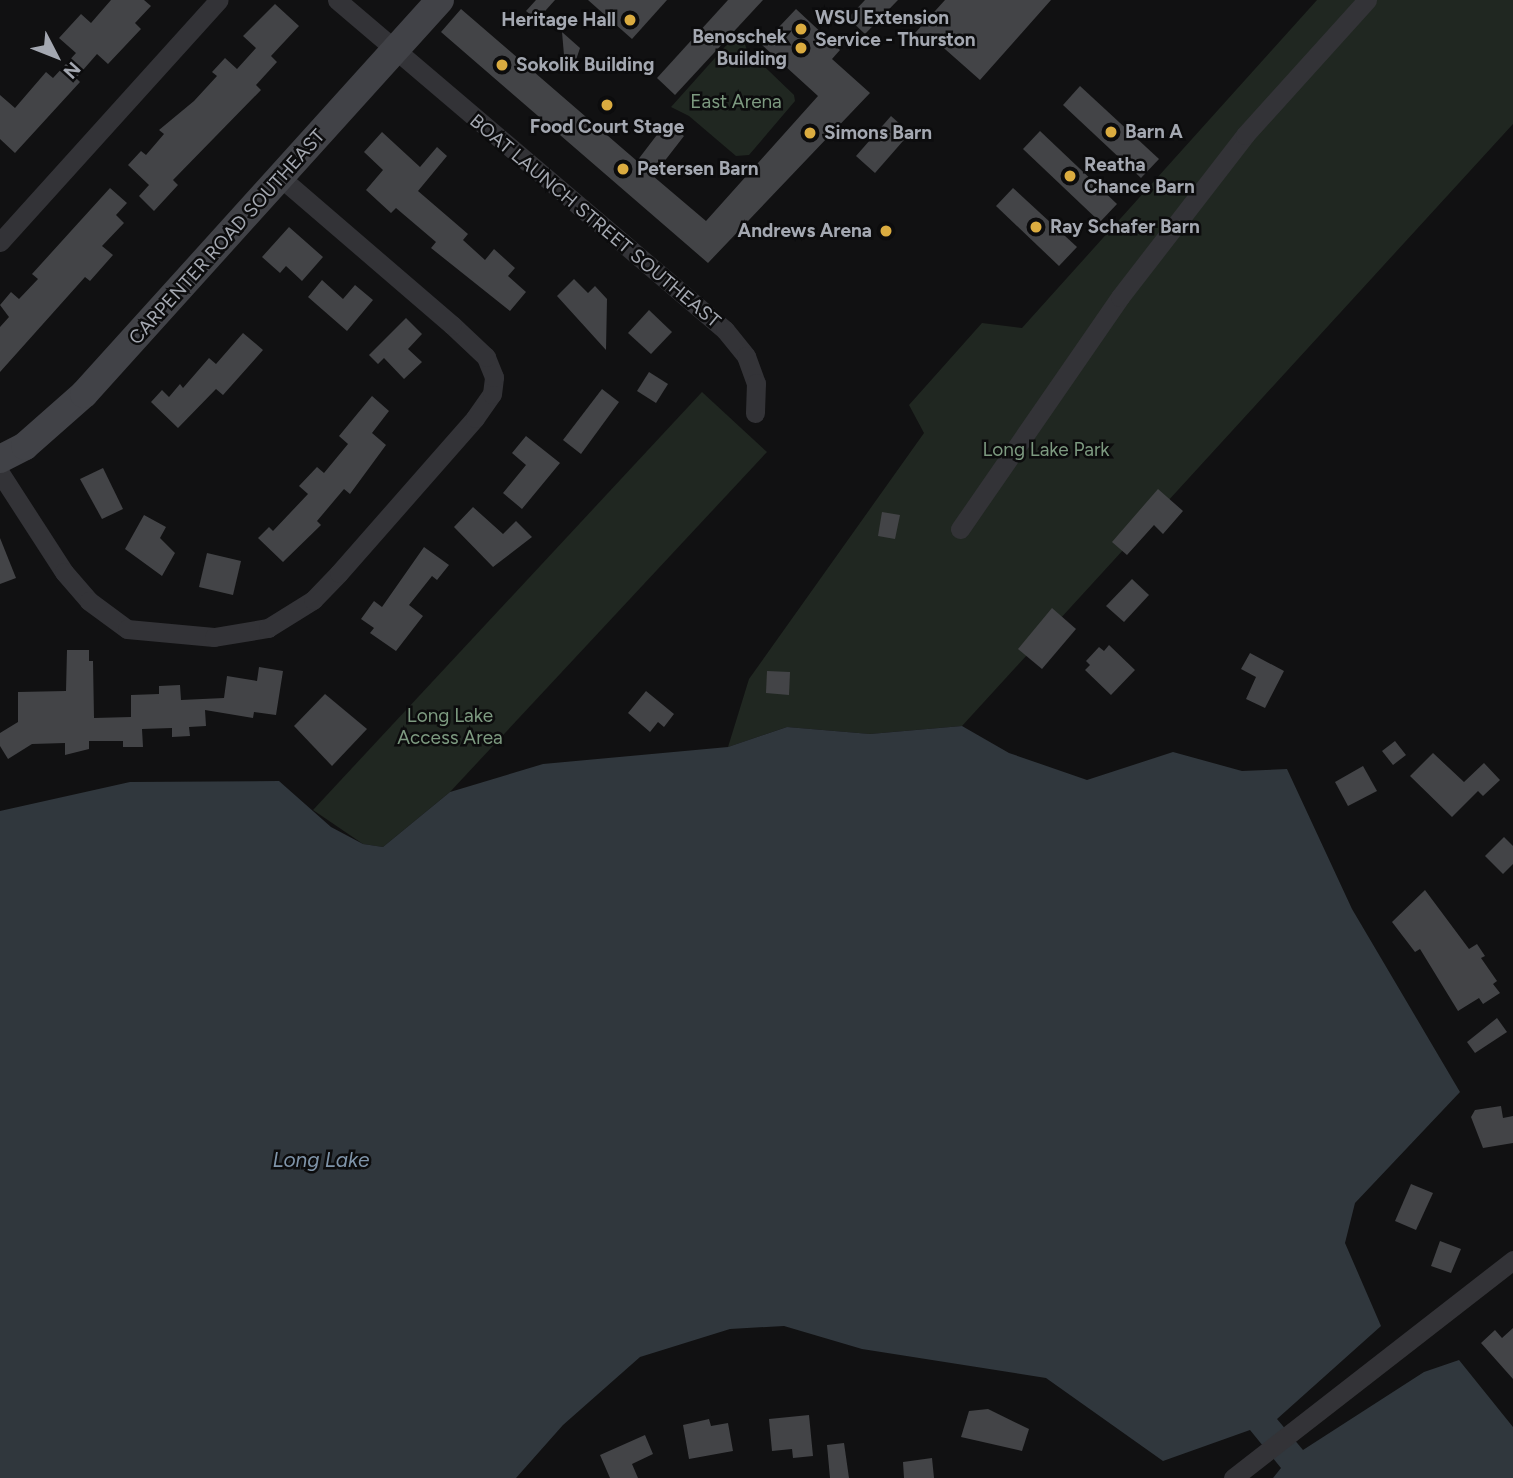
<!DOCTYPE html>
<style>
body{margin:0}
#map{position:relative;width:1513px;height:1478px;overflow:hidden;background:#111112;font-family:Figtree,sans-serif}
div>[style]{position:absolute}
.green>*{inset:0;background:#202721}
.water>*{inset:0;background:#30373d}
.building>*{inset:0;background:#434447}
.street>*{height:19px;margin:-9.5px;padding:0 9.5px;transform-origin:9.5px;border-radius:9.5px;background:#333337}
.secondary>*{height:28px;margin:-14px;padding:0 14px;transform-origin:14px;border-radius:14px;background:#414247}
.dots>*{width:19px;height:19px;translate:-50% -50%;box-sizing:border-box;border:4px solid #0c0c0d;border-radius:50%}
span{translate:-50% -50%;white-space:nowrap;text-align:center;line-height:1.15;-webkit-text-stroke:5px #0c0c0d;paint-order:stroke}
.poi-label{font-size:19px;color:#a4a8b1;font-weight:700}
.left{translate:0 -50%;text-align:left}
.right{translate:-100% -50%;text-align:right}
.park-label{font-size:19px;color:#7d9a80}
.street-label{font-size:19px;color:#a4a8b1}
.water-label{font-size:21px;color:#7f94a9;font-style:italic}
.north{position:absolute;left:21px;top:21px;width:70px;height:70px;-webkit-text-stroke:5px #0c0c0d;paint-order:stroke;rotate:132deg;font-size:19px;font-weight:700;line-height:28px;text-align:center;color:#a4a8b1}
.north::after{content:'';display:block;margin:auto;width:24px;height:32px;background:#a4a8b1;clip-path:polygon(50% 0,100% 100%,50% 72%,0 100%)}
</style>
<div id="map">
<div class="green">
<div style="clip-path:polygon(1317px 0,1513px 0,1513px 124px,962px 726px,870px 734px,787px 727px,728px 747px,749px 679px,924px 433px,909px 405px,982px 323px,1022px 328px)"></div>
<div style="clip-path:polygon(740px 30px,747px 50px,794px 95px,795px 101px,749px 155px,736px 156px,689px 116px,671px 107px)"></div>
<div style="clip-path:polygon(702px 392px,767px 452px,450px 792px,383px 847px,363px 844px,313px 810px)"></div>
</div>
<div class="water">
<div style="clip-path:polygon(962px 726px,1009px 753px,1087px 780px,1173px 752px,1242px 771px,1287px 769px,1352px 909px,1460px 1092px,1355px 1203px,1345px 1243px,1381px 1326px,1277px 1419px,1303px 1450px,1424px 1372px,1459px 1360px,1513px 1427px,1513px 1478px,1273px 1478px,1281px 1468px,1250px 1430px,1163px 1461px,1046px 1378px,862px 1349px,784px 1326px,730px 1329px,640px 1357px,563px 1425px,516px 1478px,0 1478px,0 811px,130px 782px,279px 781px,331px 827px,363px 844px,383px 847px,450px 792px,543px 764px,728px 747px,787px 727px,870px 734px)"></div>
</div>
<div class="building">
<div style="clip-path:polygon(111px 0,144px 0,151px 6px,135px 23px,141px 29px,108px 64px,97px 54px,76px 78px,80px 82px,15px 153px,0 139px,0 95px,15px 108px,46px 72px,53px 78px,76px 53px,59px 38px,81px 14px,91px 23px)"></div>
<div style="clip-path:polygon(536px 0,555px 0,537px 20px,526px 11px)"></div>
<div style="clip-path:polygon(588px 0,667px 0,632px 39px)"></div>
<div style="clip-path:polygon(728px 0,763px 0,675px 95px,657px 78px)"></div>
<div style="clip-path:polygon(865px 0,898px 0,865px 34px,848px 18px)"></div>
<div style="clip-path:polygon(945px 0,1051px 0,980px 80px,937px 42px,932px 48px,915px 33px)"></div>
<div style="clip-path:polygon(275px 4px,299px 26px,271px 56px,277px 62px,256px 85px,261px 90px,173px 180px,178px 185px,154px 211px,139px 196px,149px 185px,128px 165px,141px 151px,146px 155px,164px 134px,159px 130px,194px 101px,217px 76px,212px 72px,225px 58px,237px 69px,256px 48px,243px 36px)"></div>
<div style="clip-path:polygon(461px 9px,637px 161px,666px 123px,684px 136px,653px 176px,706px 221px,818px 96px,762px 45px,796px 9px,840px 50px,832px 59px,870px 93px,708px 263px,441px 32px)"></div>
<div style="clip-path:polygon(562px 32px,580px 48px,576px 60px,564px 55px)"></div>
<div style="clip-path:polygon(1080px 86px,1159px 159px,1141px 178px,1063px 105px)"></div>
<div style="clip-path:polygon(891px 116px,910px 133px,875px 173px,856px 156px)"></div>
<div style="clip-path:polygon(1040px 131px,1117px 204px,1100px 222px,1023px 149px)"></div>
<div style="clip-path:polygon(382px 132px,420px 167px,437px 147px,447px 156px,418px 191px,468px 234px,463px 240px,485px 260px,494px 249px,515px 268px,508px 276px,526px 292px,510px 311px,431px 248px,436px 242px,396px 208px,391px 213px,366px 190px,383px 170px,364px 152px)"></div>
<div style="clip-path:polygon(110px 188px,127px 203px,116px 215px,124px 223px,102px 246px,113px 255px,90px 281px,85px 277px,0 372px,0 327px,9px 317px,0 305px,11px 292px,19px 299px,38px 279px,32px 274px)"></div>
<div style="clip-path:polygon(1013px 188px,1077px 247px,1059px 266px,996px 206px)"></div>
<div style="clip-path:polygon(289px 227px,323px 257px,302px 281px,286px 266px,280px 273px,262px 257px)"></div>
<div style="clip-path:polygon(574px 279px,588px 293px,595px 286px,607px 299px,606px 350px,557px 296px)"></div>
<div style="clip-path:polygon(322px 280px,343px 299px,355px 285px,373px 300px,347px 331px,308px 297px)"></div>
<div style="clip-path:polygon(649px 310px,672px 332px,651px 354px,628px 333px)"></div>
<div style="clip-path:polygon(406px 318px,422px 334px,408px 349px,422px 362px,404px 379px,384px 358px,378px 364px,369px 355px)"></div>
<div style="clip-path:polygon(243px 333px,263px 350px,223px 395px,216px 389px,178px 428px,151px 402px,162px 390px,169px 397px,180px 384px,183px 388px,209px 358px,216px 364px)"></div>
<div style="clip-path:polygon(649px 372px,668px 384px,656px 403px,637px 391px)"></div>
<div style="clip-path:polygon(602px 389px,619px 402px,581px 454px,563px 440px)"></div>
<div style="clip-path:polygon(372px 396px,389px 411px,372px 433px,386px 445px,350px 494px,344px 489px,317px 521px,321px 525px,283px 562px,258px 538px,269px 527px,273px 531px,308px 494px,299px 486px,317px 467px,324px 473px,348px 444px,339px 436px)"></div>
<div style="clip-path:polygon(526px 436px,560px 463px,522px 509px,503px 493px,526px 465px,512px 453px)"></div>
<div style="clip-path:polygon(103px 468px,123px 509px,102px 519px,80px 479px)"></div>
<div style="clip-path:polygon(1158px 489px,1183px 511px,1163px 534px,1154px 525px,1127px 555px,1112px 542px)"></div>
<div style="clip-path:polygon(473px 507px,503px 534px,516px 521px,532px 537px,493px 567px,454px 527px)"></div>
<div style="clip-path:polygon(882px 512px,900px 515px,895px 539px,878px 536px)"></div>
<div style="clip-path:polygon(144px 515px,166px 527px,160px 538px,175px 553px,162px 576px,125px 549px)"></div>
<div style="clip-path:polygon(0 538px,16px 578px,0 584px)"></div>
<div style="clip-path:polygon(424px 547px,449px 565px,437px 580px,432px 576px,409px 605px,423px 616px,396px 651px,370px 633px,374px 628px,361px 619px,374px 601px,382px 607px)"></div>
<div style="clip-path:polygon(207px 553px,241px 561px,233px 595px,199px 587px)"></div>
<div style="clip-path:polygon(1132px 579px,1149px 595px,1124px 622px,1106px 606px)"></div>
<div style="clip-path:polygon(1052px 608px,1076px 629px,1042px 669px,1018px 649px)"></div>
<div style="clip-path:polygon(1109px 645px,1135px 670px,1111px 695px,1085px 670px,1090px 665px,1086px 661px,1099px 647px,1104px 651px)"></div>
<div style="clip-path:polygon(67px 650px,89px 650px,89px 661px,93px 661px,94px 718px,131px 717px,131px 695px,159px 694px,159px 686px,180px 685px,181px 700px,224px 698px,227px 676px,257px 681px,259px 667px,283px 671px,276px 715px,254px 712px,253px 718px,205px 710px,206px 726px,189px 727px,190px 736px,172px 737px,172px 728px,142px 729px,143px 747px,123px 747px,123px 741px,89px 741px,89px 749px,65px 755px,65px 743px,32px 744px,8px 759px,0 746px,0 733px,18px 722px,18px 692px,66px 691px)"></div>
<div style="clip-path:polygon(1250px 653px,1284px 671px,1265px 708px,1246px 699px,1256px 677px,1241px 669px)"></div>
<div style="clip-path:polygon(767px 671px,790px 672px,789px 695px,766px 693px)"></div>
<div style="clip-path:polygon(646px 691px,674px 714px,664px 727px,658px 722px,650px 732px,628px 713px)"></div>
<div style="clip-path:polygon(325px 694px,367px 729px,332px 766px,294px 726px)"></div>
<div style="clip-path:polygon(1395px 741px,1406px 755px,1393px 765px,1382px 751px)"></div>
<div style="clip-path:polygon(1433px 753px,1464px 782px,1484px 763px,1500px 780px,1483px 796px,1478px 791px,1452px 817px,1410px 776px)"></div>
<div style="clip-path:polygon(1363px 766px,1377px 791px,1348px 806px,1335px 782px)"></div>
<div style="clip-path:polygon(1504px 837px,1513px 846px,1513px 864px,1503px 874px,1485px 856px)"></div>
<div style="clip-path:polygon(1425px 890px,1469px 949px,1477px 944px,1485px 956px,1481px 958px,1497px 981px,1493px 984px,1500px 993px,1483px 1004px,1479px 998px,1458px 1011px,1420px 949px,1415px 952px,1392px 922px)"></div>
<div style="clip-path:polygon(1497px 1018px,1507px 1032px,1475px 1053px,1467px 1042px)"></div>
<div style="clip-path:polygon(1501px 1106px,1503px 1118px,1513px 1116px,1513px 1143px,1483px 1148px,1471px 1117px,1475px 1110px)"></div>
<div style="clip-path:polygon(1411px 1184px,1433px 1193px,1416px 1230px,1395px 1221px)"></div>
<div style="clip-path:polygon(1440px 1241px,1461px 1249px,1451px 1273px,1431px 1266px)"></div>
<div style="clip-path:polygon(1513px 1328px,1513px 1379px,1481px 1343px,1495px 1330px,1502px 1338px)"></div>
<div style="clip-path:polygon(988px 1409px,1029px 1429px,1022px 1451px,961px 1437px,969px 1411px)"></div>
<div style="clip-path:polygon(809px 1415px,813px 1456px,793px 1458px,792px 1449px,772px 1451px,769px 1419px)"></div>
<div style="clip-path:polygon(709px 1419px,711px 1426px,728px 1423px,733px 1451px,689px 1459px,683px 1425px)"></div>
<div style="clip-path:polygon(645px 1435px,653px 1454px,632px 1464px,638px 1478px,610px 1478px,600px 1455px)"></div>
<div style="clip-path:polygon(844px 1443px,849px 1478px,830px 1478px,827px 1445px)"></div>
<div style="clip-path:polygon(932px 1458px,934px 1478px,904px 1478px,903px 1462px)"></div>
</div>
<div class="street">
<div style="left:337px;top:0;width:509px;rotate:40.38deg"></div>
<div style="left:725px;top:330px;width:33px;rotate:51deg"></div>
<div style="left:746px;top:356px;width:29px;rotate:70deg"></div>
<div style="left:756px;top:383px;width:30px;rotate:92deg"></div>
<div style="left:0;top:242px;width:326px;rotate:-47.9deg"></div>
<div style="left:0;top:473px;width:118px;rotate:57.1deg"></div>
<div style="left:64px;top:572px;width:38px;rotate:49deg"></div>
<div style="left:89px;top:601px;width:47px;rotate:36.4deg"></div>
<div style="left:127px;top:629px;width:87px;rotate:5.3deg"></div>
<div style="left:214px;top:637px;width:55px;rotate:-9.5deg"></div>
<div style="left:268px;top:628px;width:53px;rotate:-31.9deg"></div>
<div style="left:313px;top:600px;width:37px;rotate:-46deg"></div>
<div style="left:339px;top:573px;width:206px;rotate:-48.7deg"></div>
<div style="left:475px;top:418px;width:29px;rotate:-55deg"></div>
<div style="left:492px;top:394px;width:17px;rotate:-83deg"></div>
<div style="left:494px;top:377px;width:22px;rotate:-112deg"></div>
<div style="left:486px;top:357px;width:47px;rotate:-136.7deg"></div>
<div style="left:452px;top:325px;width:225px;rotate:-139.3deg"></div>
<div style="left:960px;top:529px;width:282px;rotate:-55.4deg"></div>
<div style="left:1120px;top:297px;width:205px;rotate:-52.3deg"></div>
<div style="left:1245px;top:135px;width:182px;rotate:-47.9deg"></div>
<div style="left:1233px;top:1478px;width:355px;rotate:-37.9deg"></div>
</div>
<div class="secondary">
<div style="left:0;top:459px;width:28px;rotate:-27deg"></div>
<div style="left:25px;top:446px;width:79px;rotate:-41.4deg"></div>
<div style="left:84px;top:394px;width:531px;rotate:-47.9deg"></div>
</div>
<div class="dots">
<div style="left:630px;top:20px;background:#dbac40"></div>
<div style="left:801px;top:29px;background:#dbac40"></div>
<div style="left:801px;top:48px;background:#dbac40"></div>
<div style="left:502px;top:65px;background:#dbac40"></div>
<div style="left:607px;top:105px;background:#dbac40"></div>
<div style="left:1111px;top:132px;background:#dbac40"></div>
<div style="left:810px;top:133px;background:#dbac40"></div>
<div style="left:623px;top:169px;background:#dbac40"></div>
<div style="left:1070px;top:176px;background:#dbac40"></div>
<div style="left:1036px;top:227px;background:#dbac40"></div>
<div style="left:886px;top:231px;background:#dbac40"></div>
</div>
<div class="poi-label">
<span class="left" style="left:815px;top:29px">WSU Extension<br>Service - Thurston</span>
<span class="right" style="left:616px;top:20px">Heritage Hall</span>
<span class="right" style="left:787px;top:48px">Benoschek<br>Building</span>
<span class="left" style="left:516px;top:65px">Sokolik Building</span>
<span style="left:607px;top:127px">Food Court Stage</span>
<span class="left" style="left:1125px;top:132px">Barn A</span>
<span class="left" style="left:824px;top:133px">Simons Barn</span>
<span class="left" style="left:1084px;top:176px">Reatha<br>Chance Barn</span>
<span class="left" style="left:637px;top:169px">Petersen Barn</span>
<span class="left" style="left:1050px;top:227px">Ray Schafer Barn</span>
<span class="right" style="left:872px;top:231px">Andrews Arena</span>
</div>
<div class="park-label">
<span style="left:736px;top:102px">East Arena</span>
<span style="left:1046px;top:450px">Long Lake Park</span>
<span style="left:450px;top:727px">Long Lake<br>Access Area</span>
</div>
<div class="street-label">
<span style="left:595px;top:221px;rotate:40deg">BOAT LAUNCH STREET SOUTHEAST</span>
<span style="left:227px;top:237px;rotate:-48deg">CARPENTER ROAD SOUTHEAST</span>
</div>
<div class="water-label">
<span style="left:321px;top:1160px">Long Lake</span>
</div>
<div class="north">N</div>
</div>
